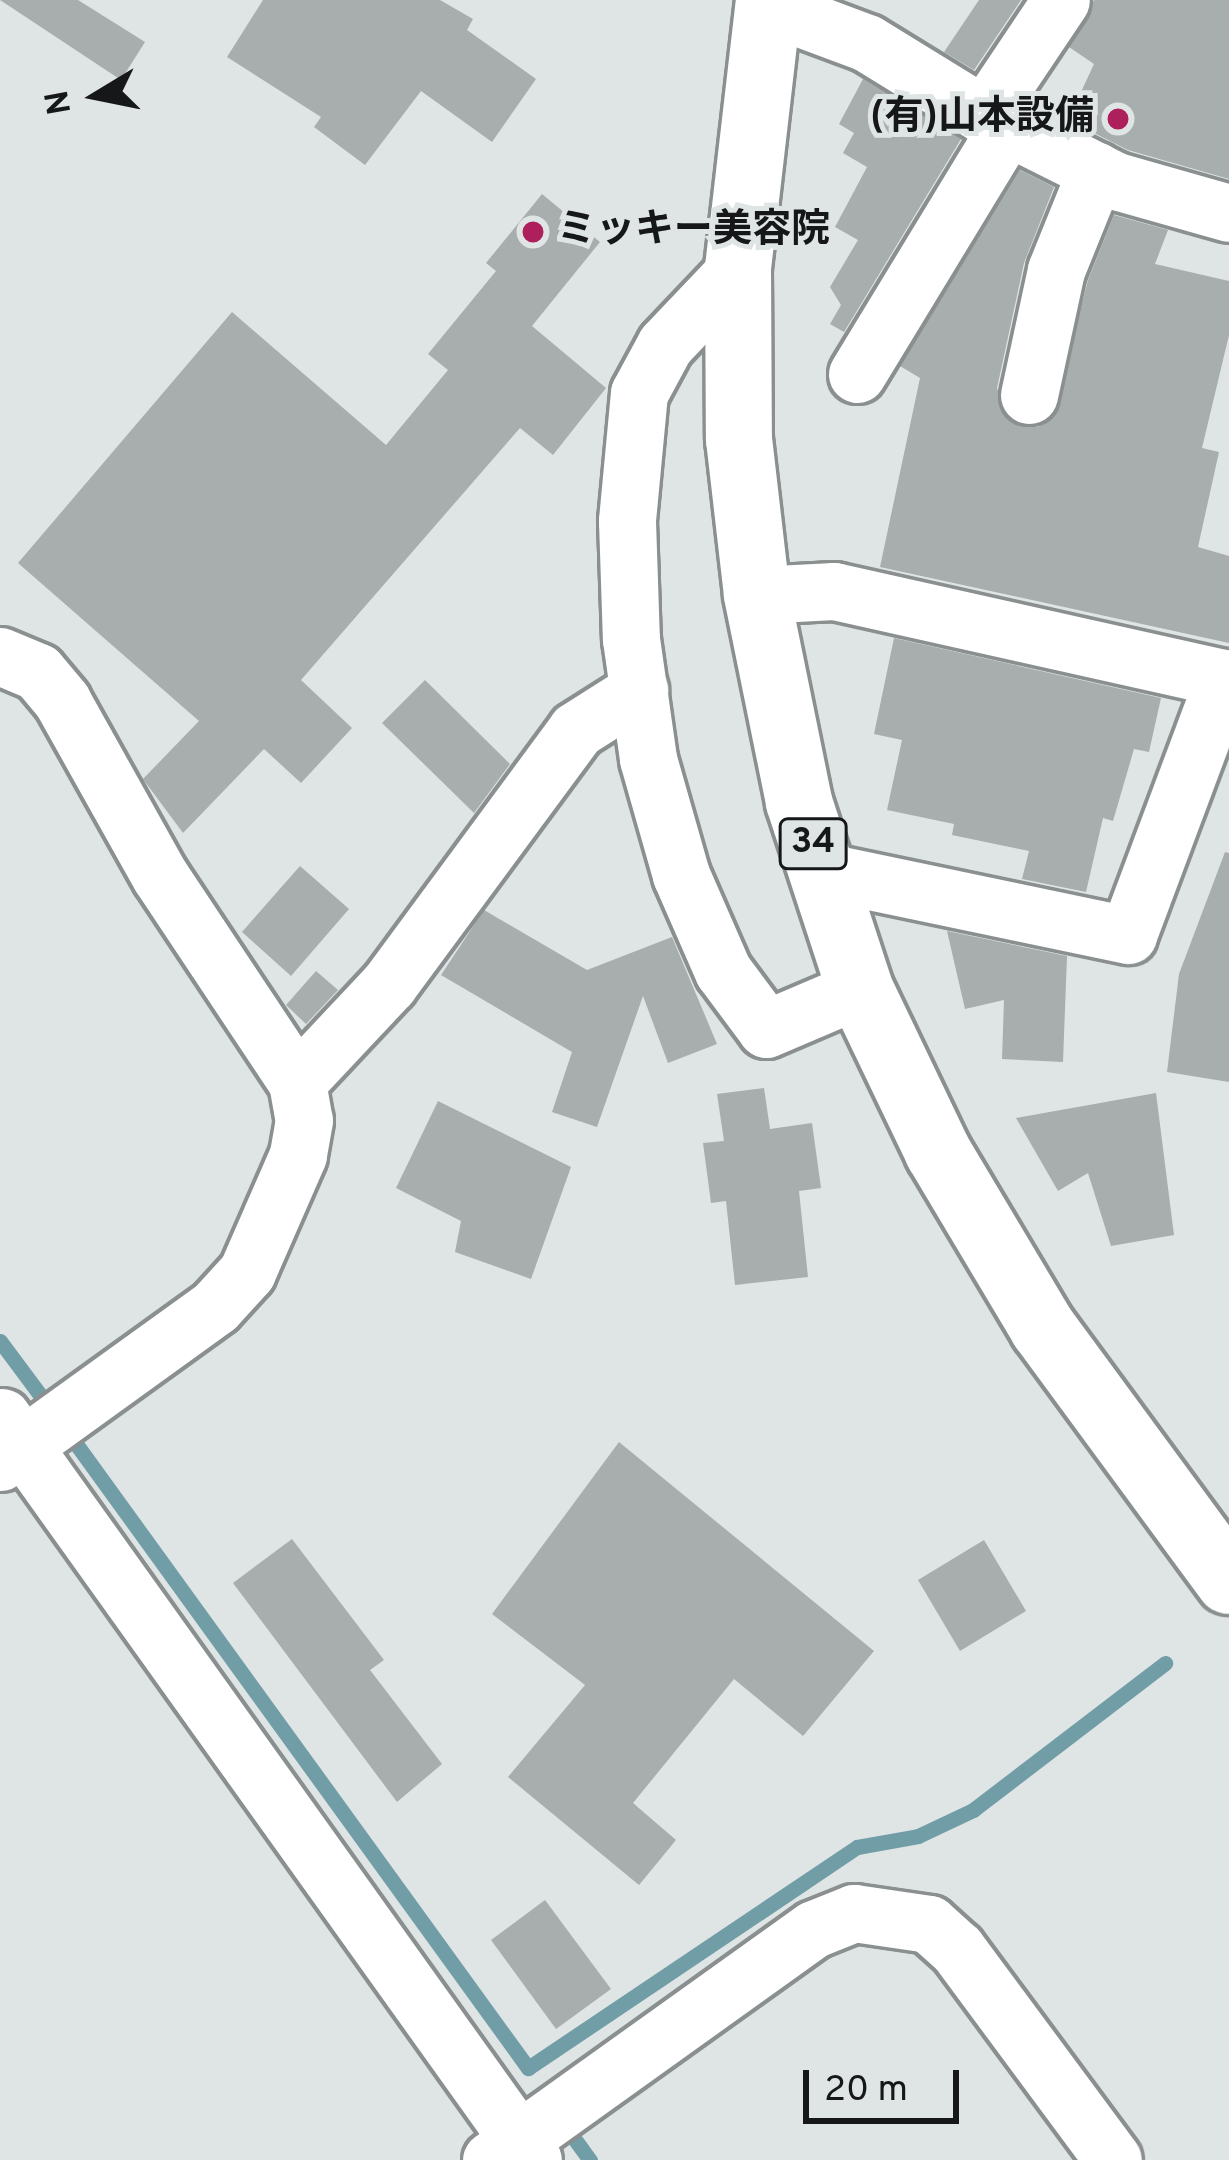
<!DOCTYPE html>
<meta charset="utf-8">
<style>
body{margin:0}
#map{position:relative;width:1229px;height:2160px;overflow:hidden;background:#dfe4e5;font-family:Overpass,"Noto Sans JP",sans-serif}
div>[style]{position:absolute}
.stream>*{height:15px;margin:-7.5px;padding:0 7.5px;transform-origin:7.5px;border-radius:7.5px;background:#719da6}
.building>*{inset:0;background:#a8adae}
.roads{filter:drop-shadow(3px 0 #8a8f90) drop-shadow(-3px 0 #8a8f90) drop-shadow(0 3px #8a8f90) drop-shadow(0 -3px #8a8f90)}
.street>*{height:57px;margin:-28.5px;padding:0 28.5px;transform-origin:28.5px;border-radius:28.5px;background:#fff}
.primary>*{height:66px;margin:-33px;padding:0 33px;transform-origin:33px;border-radius:33px;background:#fff}
.dots>*{width:33px;height:33px;translate:-50% -50%;box-sizing:border-box;border:6px solid #dfe4e5;border-radius:50%}
span{translate:-50% -50%;white-space:nowrap;text-align:center;line-height:1.15;-webkit-text-stroke:10px #dfe4e5;paint-order:stroke}
.shield-label span{padding:3px 9px;background:#dfe4e5;border:3px solid;border-radius:9px;-webkit-text-stroke-width:0}
.shield-label{font-size:36px;color:#161718;font-weight:700}
.poi-label{font-size:39px;color:#161718;font-weight:700}
.right{translate:-100% -50%;text-align:right}
.left{translate:0 -50%;text-align:left}
.north{position:absolute;left:36px;top:36px;width:120px;height:120px;-webkit-text-stroke:9px #dfe4e5;paint-order:stroke;rotate:260deg;font-size:33px;font-weight:700;line-height:48px;text-align:center;color:#161718}
.north::after{content:'';display:block;margin:auto;width:42px;height:54px;background:#161718;clip-path:polygon(50% 0,100% 100%,50% 72%,0 100%)}
.scale{position:absolute;left:803px;top:2070px;width:156px;height:54px;box-sizing:border-box;border:6px solid #161718;border-top:0;padding-left:15px;font-size:36px;line-height:42px;white-space:nowrap;color:#161718;-webkit-text-stroke:9px #dfe4e5;paint-order:stroke}
</style>
<div id="map">
<div class="stream">
<div style="left:0;top:1341px;width:87px;rotate:53.4deg"></div>
<div style="left:66px;top:1430px;width:788px;rotate:54.09deg"></div>
<div style="left:528px;top:2068px;width:396px;rotate:-33.9deg"></div>
<div style="left:857px;top:1847px;width:62px;rotate:-10.2deg"></div>
<div style="left:918px;top:1836px;width:61px;rotate:-25.3deg"></div>
<div style="left:973px;top:1810px;width:242px;rotate:-37.4deg"></div>
<div style="left:576px;top:2141px;width:24px;rotate:54deg"></div>
</div>
<div class="building">
<div style="clip-path:polygon(0 0,78px 0,145px 42px,121px 80px)"></div>
<div style="clip-path:polygon(263px 0,440px 0,473px 19px,467px 30px,536px 79px,492px 142px,421px 91px,365px 165px,314px 127px,321px 117px,227px 57px)"></div>
<div style="clip-path:polygon(979px 0,1021px 0,974px 70px,944px 52px)"></div>
<div style="clip-path:polygon(1094px 0,1229px 0,1229px 179px,1128px 150px,1068px 120px,1094px 64px,1069px 47px)"></div>
<div style="clip-path:polygon(863px 79px,961px 139px,844px 332px,830px 324px,841px 305px,830px 287px,858px 240px,835px 227px,867px 167px,843px 153px,854px 133px,839px 124px)"></div>
<div style="clip-path:polygon(1020px 170px,1054px 187px,1024px 263px,997px 388px,1008px 420px,1038px 427px,1054px 416px,1088px 280px,1114px 215px,1168px 230px,1155px 264px,1229px 281px,1229px 335px,1202px 448px,1219px 452px,1198px 547px,1229px 556px,1229px 643px,880px 567px,920px 378px,900px 366px)"></div>
<div style="clip-path:polygon(542px 194px,600px 242px,532px 326px,606px 388px,553px 455px,520px 428px,301px 680px,352px 728px,301px 783px,264px 749px,183px 833px,143px 779px,199px 721px,18px 563px,232px 312px,386px 445px,448px 370px,428px 354px,496px 271px,486px 263px)"></div>
<div style="clip-path:polygon(894px 638px,1161px 698px,1149px 752px,1134px 749px,1113px 821px,1103px 818px,1086px 892px,1022px 879px,1029px 851px,952px 835px,954px 824px,887px 810px,902px 740px,874px 734px)"></div>
<div style="clip-path:polygon(425px 680px,510px 764px,474px 813px,382px 723px)"></div>
<div style="clip-path:polygon(1225px 852px,1229px 853px,1229px 1082px,1167px 1072px,1179px 974px)"></div>
<div style="clip-path:polygon(300px 866px,349px 909px,291px 976px,242px 932px)"></div>
<div style="clip-path:polygon(484px 910px,587px 970px,672px 937px,717px 1044px,668px 1063px,643px 996px,597px 1127px,552px 1112px,572px 1052px,441px 975px)"></div>
<div style="clip-path:polygon(947px 931px,1067px 956px,1063px 1062px,1002px 1059px,1004px 1000px,965px 1009px)"></div>
<div style="clip-path:polygon(316px 971px,338px 990px,306px 1024px,286px 1005px)"></div>
<div style="clip-path:polygon(764px 1088px,770px 1129px,812px 1123px,821px 1188px,799px 1191px,808px 1277px,735px 1285px,726px 1201px,711px 1203px,703px 1143px,724px 1141px,717px 1094px)"></div>
<div style="clip-path:polygon(1156px 1093px,1174px 1235px,1111px 1246px,1088px 1173px,1058px 1191px,1016px 1118px)"></div>
<div style="clip-path:polygon(438px 1101px,571px 1167px,531px 1279px,455px 1252px,461px 1221px,396px 1188px)"></div>
<div style="clip-path:polygon(619px 1442px,874px 1651px,803px 1736px,734px 1679px,633px 1803px,676px 1840px,639px 1885px,508px 1777px,585px 1685px,492px 1614px)"></div>
<div style="clip-path:polygon(292px 1539px,384px 1660px,370px 1670px,442px 1764px,397px 1802px,233px 1583px)"></div>
<div style="clip-path:polygon(984px 1540px,1026px 1611px,960px 1651px,918px 1580px)"></div>
<div style="clip-path:polygon(545px 1900px,611px 1989px,556px 2029px,491px 1940px)"></div>
</div>
<div class="roads">
<div class="street">
<div style="left:768px;top:6px;width:106px;rotate:20.5deg"></div>
<div style="left:867px;top:43px;width:137px;rotate:31.6deg"></div>
<div style="left:984px;top:115px;width:148px;rotate:26.6deg"></div>
<div style="left:1116px;top:181px;width:117px;rotate:15.8deg"></div>
<div style="left:984px;top:115px;width:138px;rotate:-56.2deg"></div>
<div style="left:738px;top:268px;width:106px;rotate:133.5deg"></div>
<div style="left:665px;top:345px;width:55px;rotate:118.4deg"></div>
<div style="left:639px;top:393px;width:129px;rotate:95.4deg"></div>
<div style="left:627px;top:521px;width:118px;rotate:88.1deg"></div>
<div style="left:631px;top:639px;width:121px;rotate:81.9deg"></div>
<div style="left:648px;top:759px;width:121px;rotate:74.1deg"></div>
<div style="left:681px;top:875px;width:105px;rotate:66.4deg"></div>
<div style="left:723px;top:971px;width:72px;rotate:53.4deg"></div>
<div style="left:766px;top:1029px;width:102px;rotate:-23.1deg"></div>
<div style="left:857px;top:374px;width:289px;rotate:-58.7deg"></div>
<div style="left:1029px;top:395px;width:128px;rotate:-77.8deg"></div>
<div style="left:1056px;top:270px;width:107px;rotate:-68deg"></div>
<div style="left:757px;top:595px;width:77px;rotate:-3deg"></div>
<div style="left:834px;top:591px;width:400px;rotate:12.6deg"></div>
<div style="left:1224px;top:678px;width:274px;rotate:110.5deg"></div>
<div style="left:1128px;top:935px;width:313px;rotate:-168.2deg"></div>
<div style="left:0;top:656px;width:41px;rotate:22.8deg"></div>
<div style="left:38px;top:672px;width:38px;rotate:50deg"></div>
<div style="left:62px;top:701px;width:201px;rotate:60.8deg"></div>
<div style="left:160px;top:876px;width:247px;rotate:56.4deg"></div>
<div style="left:297px;top:1082px;width:39px;rotate:80deg"></div>
<div style="left:304px;top:1120px;width:36px;rotate:100deg"></div>
<div style="left:298px;top:1155px;width:128px;rotate:113.6deg"></div>
<div style="left:247px;top:1272px;width:47px;rotate:132.4deg"></div>
<div style="left:215px;top:1307px;width:265px;rotate:144.2deg"></div>
<div style="left:297px;top:1082px;width:134px;rotate:-46.8deg"></div>
<div style="left:389px;top:984px;width:315px;rotate:-53.6deg"></div>
<div style="left:576px;top:730px;width:75px;rotate:-32.4deg"></div>
<div style="left:2px;top:1417px;width:913px;rotate:54.45deg"></div>
<div style="left:491px;top:2160px;width:397px;rotate:-35.6deg"></div>
<div style="left:814px;top:1929px;width:43px;rotate:-21.8deg"></div>
<div style="left:854px;top:1913px;width:76px;rotate:8.3deg"></div>
<div style="left:929px;top:1924px;width:38px;rotate:42deg"></div>
<div style="left:957px;top:1949px;width:262px;rotate:53.5deg"></div>
</div>
<div class="primary">
<div style="left:769px;top:0;width:270px;rotate:96.6deg"></div>
<div style="left:738px;top:268px;width:171px;rotate:89.7deg"></div>
<div style="left:739px;top:439px;width:157px;rotate:83.4deg"></div>
<div style="left:757px;top:595px;width:211px;rotate:78.5deg"></div>
<div style="left:799px;top:802px;width:197px;rotate:71.9deg"></div>
<div style="left:860px;top:989px;width:181px;rotate:64.4deg"></div>
<div style="left:938px;top:1152px;width:205px;rotate:59.2deg"></div>
<div style="left:1043px;top:1328px;width:314px;rotate:53.7deg"></div>
</div>
</div>
<div class="dots">
<div style="left:1118px;top:119px;background:#ad205c"></div>
<div style="left:533px;top:232px;background:#ad205c"></div>
</div>
<div class="shield-label">
<span style="left:813px;top:844px">34</span>
</div>
<div class="poi-label">
<span class="right" style="left:1094px;top:119px">(有)山本設備</span>
<span class="left" style="left:557px;top:232px">ミッキー美容院</span>
</div>
<div class="north">N</div>
<div class="scale">20 m</div>
</div>
